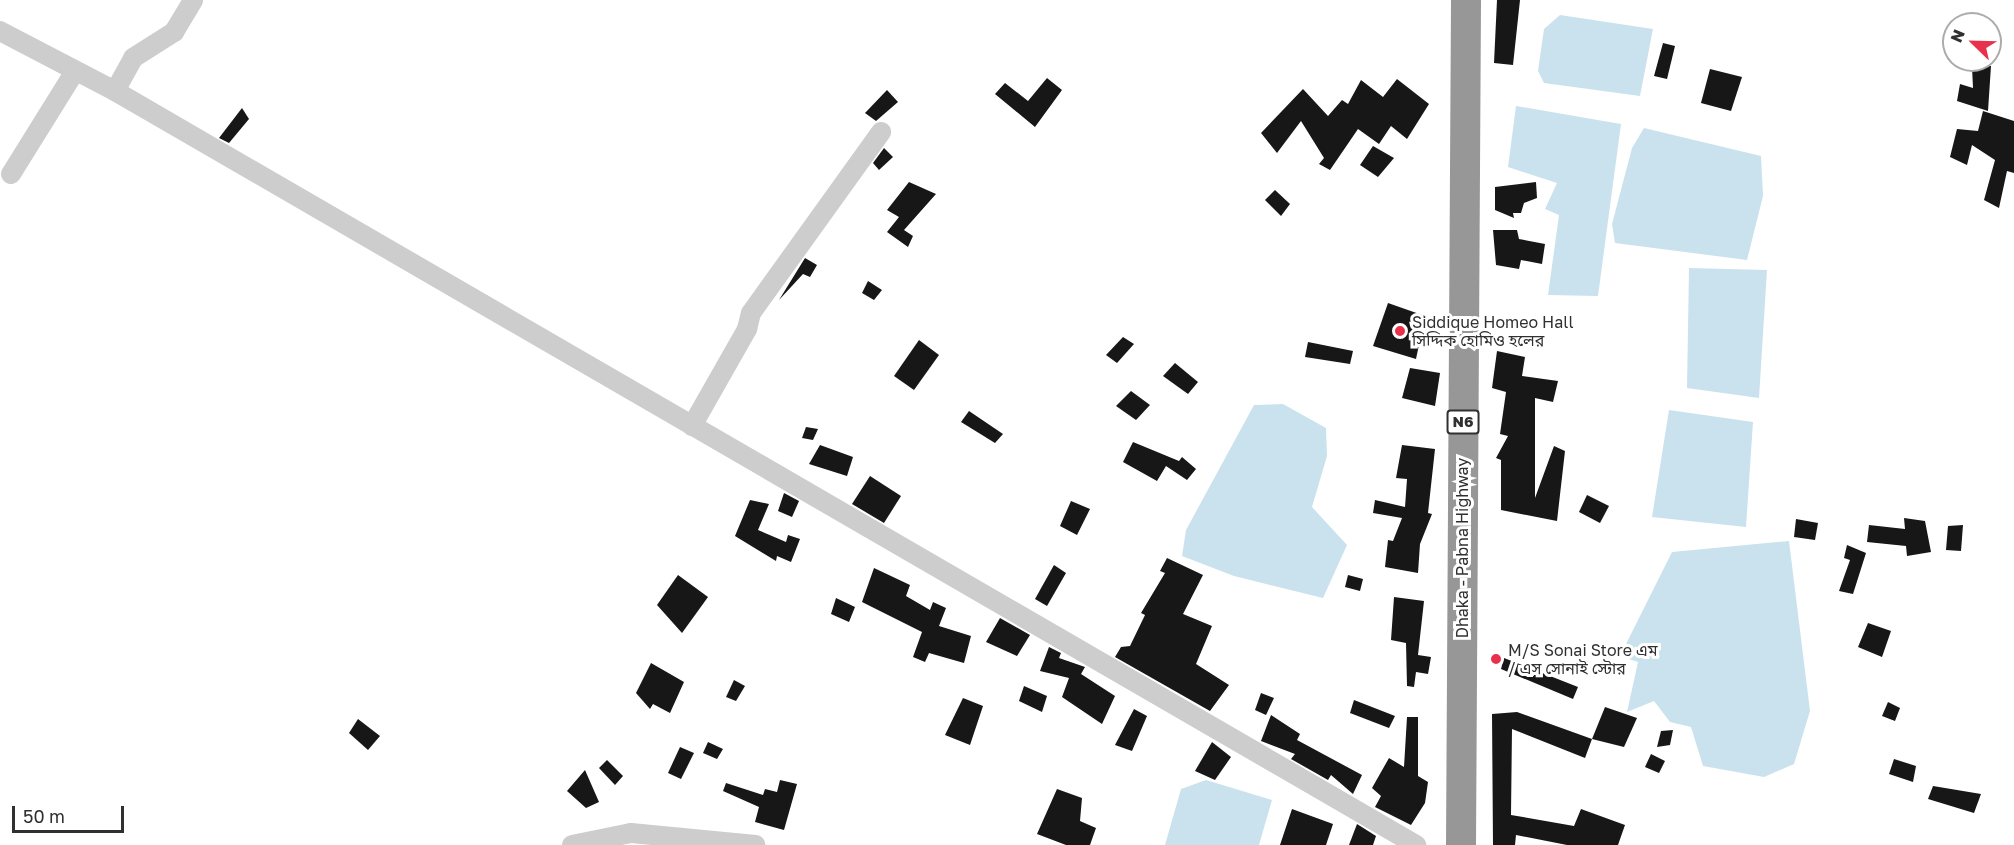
<!DOCTYPE html>
<meta charset="utf-8">
<style>
body{margin:0}
#map{position:relative;width:2014px;height:845px;overflow:hidden;background:#fff;font-family:"Golos Text","Noto Sans Bengali",sans-serif}
div>[style]{position:absolute}
.water>*{inset:0;background:#cae2ed}
.building>*{inset:0;background:#171717}
.minor>*{height:20px;margin:-10px;padding:0 10px;transform-origin:10px;border-radius:10px;background:#cdcdcd}
.highway>*{height:30px;margin:-15px;padding:0 15px;transform-origin:15px;border-radius:15px;background:#979797}
.dots>*{width:16px;height:16px;translate:-50% -50%;box-sizing:border-box;border:3px solid #fff;border-radius:50%}
span{translate:-50% -50%;white-space:nowrap;text-align:center;line-height:1.15;-webkit-text-stroke:6px #fff;paint-order:stroke}
.shield-label span{padding:2px 4px;background:#fff;border:2px solid;border-radius:4px;-webkit-text-stroke-width:0}
.shield-label{font-size:15px;color:#303030;font-weight:700}
.poi-label{font-size:16px;color:#303030}
.left{translate:0 -50%;text-align:left}
.street-label{font-size:16px;color:#303030}
.north{position:absolute;left:1942px;top:12px;width:60px;height:60px;box-sizing:border-box;background:#fff;border:2px solid #acacac;border-radius:50%;rotate:293deg;font-size:16px;font-weight:700;line-height:24px;text-align:center;color:#303030}
.north::after{content:'';display:block;margin:auto;width:21px;height:27px;background:#e8314b;clip-path:polygon(50% 0,100% 100%,50% 72%,0 100%)}
.scale{position:absolute;left:12px;top:806px;width:112px;height:27px;box-sizing:border-box;border:3px solid #303030;border-top:0;padding-left:8px;font-size:18px;line-height:21px;white-space:nowrap;color:#303030;-webkit-text-stroke:4px #fff;paint-order:stroke}
</style>
<div id="map">
<div class="water">
<div style="clip-path:polygon(1560px 15px,1653px 29px,1640px 96px,1544px 83px,1538px 71px,1544px 29px)"></div>
<div style="clip-path:polygon(1516px 106px,1621px 124px,1598px 296px,1548px 295px,1559px 215px,1545px 209px,1557px 183px,1508px 167px)"></div>
<div style="clip-path:polygon(1644px 128px,1761px 156px,1763px 196px,1747px 260px,1615px 243px,1612px 224px,1632px 148px)"></div>
<div style="clip-path:polygon(1689px 268px,1767px 270px,1759px 398px,1687px 388px)"></div>
<div style="clip-path:polygon(1283px 404px,1326px 428px,1327px 456px,1312px 507px,1347px 545px,1323px 598px,1234px 576px,1182px 556px,1186px 530px,1254px 405px)"></div>
<div style="clip-path:polygon(1669px 410px,1753px 422px,1746px 527px,1652px 517px)"></div>
<div style="clip-path:polygon(1789px 541px,1810px 711px,1794px 764px,1764px 777px,1703px 766px,1691px 727px,1670px 722px,1654px 701px,1627px 712px,1638px 662px,1620px 656px,1672px 552px)"></div>
<div style="clip-path:polygon(1206px 780px,1272px 800px,1259px 845px,1165px 845px,1181px 789px)"></div>
</div>
<div class="building">
<div style="clip-path:polygon(1497px 0,1520px 0,1513px 65px,1494px 63px)"></div>
<div style="clip-path:polygon(1663px 43px,1675px 46px,1667px 79px,1654px 76px)"></div>
<div style="clip-path:polygon(1991px 66px,1988px 111px,1957px 101px,1960px 84px,1973px 88px,1972px 67px)"></div>
<div style="clip-path:polygon(1710px 69px,1742px 77px,1731px 111px,1701px 103px)"></div>
<div style="clip-path:polygon(1047px 78px,1062px 90px,1035px 127px,995px 94px,1005px 83px,1028px 101px)"></div>
<div style="clip-path:polygon(1397px 79px,1429px 104px,1407px 139px,1391px 126px,1379px 144px,1358px 129px,1330px 170px,1319px 164px,1324px 158px,1301px 121px,1277px 153px,1261px 133px,1303px 89px,1328px 116px,1342px 100px,1348px 104px,1361px 80px,1383px 97px)"></div>
<div style="clip-path:polygon(887px 90px,898px 102px,876px 121px,865px 113px)"></div>
<div style="clip-path:polygon(242px 108px,249px 119px,229px 143px,219px 138px)"></div>
<div style="clip-path:polygon(1983px 111px,2014px 121px,2014px 173px,2007px 171px,1999px 208px,1984px 200px,1995px 160px,1972px 145px,1967px 165px,1950px 157px,1957px 129px,1978px 131px)"></div>
<div style="clip-path:polygon(1373px 146px,1394px 158px,1378px 177px,1360px 165px)"></div>
<div style="clip-path:polygon(884px 148px,893px 157px,879px 170px,873px 163px)"></div>
<div style="clip-path:polygon(909px 182px,936px 194px,904px 230px,913px 236px,908px 247px,887px 232px,899px 217px,887px 210px)"></div>
<div style="clip-path:polygon(1536px 182px,1537px 198px,1524px 203px,1521px 213px,1513px 213px,1514px 218px,1495px 210px,1495px 187px)"></div>
<div style="clip-path:polygon(1275px 190px,1290px 204px,1281px 216px,1265px 200px)"></div>
<div style="clip-path:polygon(1493px 230px,1517px 230px,1519px 239px,1545px 244px,1542px 264px,1521px 260px,1519px 269px,1496px 265px)"></div>
<div style="clip-path:polygon(805px 258px,817px 265px,810px 277px,803px 274px,779px 300px)"></div>
<div style="clip-path:polygon(868px 281px,882px 290px,874px 300px,862px 293px)"></div>
<div style="clip-path:polygon(1388px 303px,1425px 316px,1416px 359px,1373px 346px)"></div>
<div style="clip-path:polygon(1123px 337px,1134px 344px,1117px 363px,1106px 355px)"></div>
<div style="clip-path:polygon(919px 340px,939px 355px,914px 390px,894px 376px)"></div>
<div style="clip-path:polygon(1308px 342px,1353px 351px,1350px 364px,1305px 357px)"></div>
<div style="clip-path:polygon(1497px 351px,1525px 357px,1522px 376px,1558px 381px,1553px 402px,1535px 398px,1535px 498px,1554px 446px,1565px 451px,1557px 521px,1501px 510px,1501px 460px,1496px 458px,1508px 436px,1500px 434px,1506px 392px,1492px 388px)"></div>
<div style="clip-path:polygon(1175px 363px,1198px 382px,1188px 394px,1163px 376px)"></div>
<div style="clip-path:polygon(1410px 368px,1440px 373px,1435px 406px,1402px 398px)"></div>
<div style="clip-path:polygon(1131px 391px,1150px 405px,1136px 420px,1116px 406px)"></div>
<div style="clip-path:polygon(969px 411px,1003px 434px,995px 443px,961px 422px)"></div>
<div style="clip-path:polygon(806px 427px,818px 429px,813px 440px,802px 438px)"></div>
<div style="clip-path:polygon(1133px 442px,1179px 461px,1182px 457px,1196px 469px,1187px 480px,1166px 466px,1157px 481px,1123px 462px)"></div>
<div style="clip-path:polygon(820px 445px,853px 457px,847px 476px,809px 464px)"></div>
<div style="clip-path:polygon(1402px 445px,1435px 449px,1428px 513px,1432px 514px,1420px 544px,1418px 573px,1385px 567px,1388px 540px,1393px 541px,1402px 518px,1373px 513px,1375px 500px,1405px 507px,1407px 479px,1396px 478px)"></div>
<div style="clip-path:polygon(870px 476px,901px 496px,884px 523px,852px 504px)"></div>
<div style="clip-path:polygon(784px 493px,799px 501px,792px 517px,778px 511px)"></div>
<div style="clip-path:polygon(1587px 495px,1609px 506px,1600px 523px,1579px 512px)"></div>
<div style="clip-path:polygon(750px 500px,769px 504px,758px 530px,786px 542px,788px 535px,800px 539px,791px 562px,777px 556px,776px 561px,735px 536px)"></div>
<div style="clip-path:polygon(1071px 501px,1090px 509px,1077px 535px,1060px 526px)"></div>
<div style="clip-path:polygon(1904px 518px,1925px 521px,1931px 552px,1907px 556px,1906px 546px,1867px 542px,1869px 525px,1905px 529px)"></div>
<div style="clip-path:polygon(1796px 519px,1818px 523px,1815px 540px,1794px 537px)"></div>
<div style="clip-path:polygon(1963px 525px,1961px 551px,1946px 550px,1948px 526px)"></div>
<div style="clip-path:polygon(1847px 545px,1866px 553px,1853px 594px,1839px 591px,1850px 560px,1844px 558px)"></div>
<div style="clip-path:polygon(1167px 558px,1203px 575px,1183px 614px,1212px 626px,1196px 664px,1229px 685px,1210px 711px,1115px 657px,1121px 647px,1130px 646px,1145px 615px,1141px 613px,1165px 573px,1160px 571px)"></div>
<div style="clip-path:polygon(1054px 565px,1066px 573px,1047px 606px,1035px 599px)"></div>
<div style="clip-path:polygon(874px 568px,910px 585px,906px 596px,930px 610px,933px 602px,946px 608px,939px 626px,971px 636px,964px 663px,929px 653px,925px 662px,913px 657px,922px 632px,862px 602px)"></div>
<div style="clip-path:polygon(678px 575px,708px 597px,682px 633px,657px 605px)"></div>
<div style="clip-path:polygon(1348px 575px,1363px 579px,1360px 591px,1345px 587px)"></div>
<div style="clip-path:polygon(1394px 597px,1424px 601px,1418px 655px,1431px 657px,1428px 674px,1416px 672px,1414px 687px,1407px 686px,1406px 643px,1391px 640px)"></div>
<div style="clip-path:polygon(836px 598px,855px 607px,849px 622px,831px 614px)"></div>
<div style="clip-path:polygon(1000px 618px,1030px 635px,1017px 656px,986px 642px)"></div>
<div style="clip-path:polygon(1868px 623px,1891px 631px,1882px 657px,1858px 647px)"></div>
<div style="clip-path:polygon(1049px 647px,1061px 653px,1059px 658px,1085px 667px,1081px 674px,1115px 696px,1102px 724px,1062px 697px,1069px 678px,1040px 671px)"></div>
<div style="clip-path:polygon(1504px 658px,1578px 687px,1573px 699px,1501px 669px)"></div>
<div style="clip-path:polygon(651px 663px,684px 682px,670px 713px,653px 704px,650px 709px,636px 693px)"></div>
<div style="clip-path:polygon(734px 680px,745px 686px,736px 701px,726px 697px)"></div>
<div style="clip-path:polygon(1024px 686px,1047px 696px,1042px 712px,1019px 701px)"></div>
<div style="clip-path:polygon(1261px 693px,1274px 698px,1266px 715px,1255px 710px)"></div>
<div style="clip-path:polygon(963px 698px,983px 706px,970px 745px,945px 735px)"></div>
<div style="clip-path:polygon(1354px 700px,1395px 716px,1389px 728px,1350px 713px)"></div>
<div style="clip-path:polygon(1888px 702px,1900px 708px,1895px 721px,1882px 716px)"></div>
<div style="clip-path:polygon(1605px 707px,1637px 718px,1624px 747px,1592px 739px)"></div>
<div style="clip-path:polygon(1134px 709px,1147px 716px,1132px 751px,1115px 745px)"></div>
<div style="clip-path:polygon(1517px 712px,1592px 739px,1585px 758px,1512px 729px,1511px 815px,1574px 826px,1581px 809px,1625px 825px,1618px 845px,1567px 845px,1516px 835px,1515px 845px,1493px 845px,1492px 714px)"></div>
<div style="clip-path:polygon(1271px 715px,1300px 734px,1297px 740px,1362px 775px,1353px 794px,1331px 775px,1328px 780px,1291px 759px,1295px 754px,1261px 741px)"></div>
<div style="clip-path:polygon(1407px 717px,1418px 717px,1418px 776px,1428px 782px,1425px 803px,1411px 825px,1375px 807px,1381px 796px,1372px 788px,1389px 758px,1404px 767px)"></div>
<div style="clip-path:polygon(358px 719px,380px 736px,368px 750px,349px 733px)"></div>
<div style="clip-path:polygon(1673px 730px,1670px 745px,1657px 747px,1661px 731px)"></div>
<div style="clip-path:polygon(708px 742px,723px 749px,717px 759px,703px 753px)"></div>
<div style="clip-path:polygon(1212px 742px,1231px 757px,1215px 780px,1195px 771px)"></div>
<div style="clip-path:polygon(680px 747px,694px 753px,681px 779px,668px 773px)"></div>
<div style="clip-path:polygon(1651px 754px,1665px 761px,1659px 773px,1645px 767px)"></div>
<div style="clip-path:polygon(1894px 759px,1916px 766px,1913px 782px,1889px 774px)"></div>
<div style="clip-path:polygon(607px 760px,623px 776px,615px 785px,599px 768px)"></div>
<div style="clip-path:polygon(585px 770px,599px 802px,586px 808px,567px 791px)"></div>
<div style="clip-path:polygon(780px 780px,797px 784px,784px 830px,755px 822px,759px 807px,723px 791px,726px 783px,763px 795px,765px 789px,777px 792px)"></div>
<div style="clip-path:polygon(1933px 786px,1981px 794px,1974px 813px,1928px 799px)"></div>
<div style="clip-path:polygon(1057px 789px,1082px 798px,1080px 821px,1096px 828px,1090px 845px,1066px 845px,1037px 834px)"></div>
<div style="clip-path:polygon(1292px 809px,1333px 824px,1326px 845px,1280px 845px)"></div>
<div style="clip-path:polygon(1357px 824px,1376px 836px,1373px 845px,1349px 845px)"></div>
</div>
<div class="minor">
<div style="left:0;top:31px;width:130px;rotate:27.6deg"></div>
<div style="left:115px;top:91px;width:1504px;rotate:30.09deg"></div>
<div style="left:115px;top:91px;width:38px;rotate:-61deg"></div>
<div style="left:133px;top:58px;width:49px;rotate:-32.4deg"></div>
<div style="left:174px;top:32px;width:37px;rotate:-59deg"></div>
<div style="left:11px;top:174px;width:121px;rotate:-58.1deg"></div>
<div style="left:692px;top:426px;width:112px;rotate:-60.4deg"></div>
<div style="left:747px;top:329px;width:16px;rotate:-76deg"></div>
<div style="left:751px;top:313px;width:223px;rotate:-54.3deg"></div>
<div style="left:572px;top:845px;width:60px;rotate:-11.5deg"></div>
<div style="left:631px;top:833px;width:125px;rotate:5.5deg"></div>
</div>
<div class="highway">
<div style="left:1461px;top:845px;width:845px;rotate:-89.66deg"></div>
</div>
<div class="dots">
<div style="left:1400px;top:331px;background:#e8314b"></div>
<div style="left:1496px;top:659px;background:#e8314b"></div>
</div>
<div class="shield-label">
<span style="left:1463px;top:422px">N6</span>
</div>
<div class="poi-label">
<span class="left" style="left:1412px;top:331px">Siddique Homeo Hall<br>সিদ্দিক হোমিও হলের</span>
<span class="left" style="left:1508px;top:659px">M/S Sonai Store এম<br>/ এস সোনাই স্টোর</span>
</div>
<div class="street-label">
<span style="left:1462px;top:548px;rotate:-90deg">Dhaka - Pabna Highway</span>
</div>
<div class="north">N</div>
<div class="scale">50 m</div>
</div>
